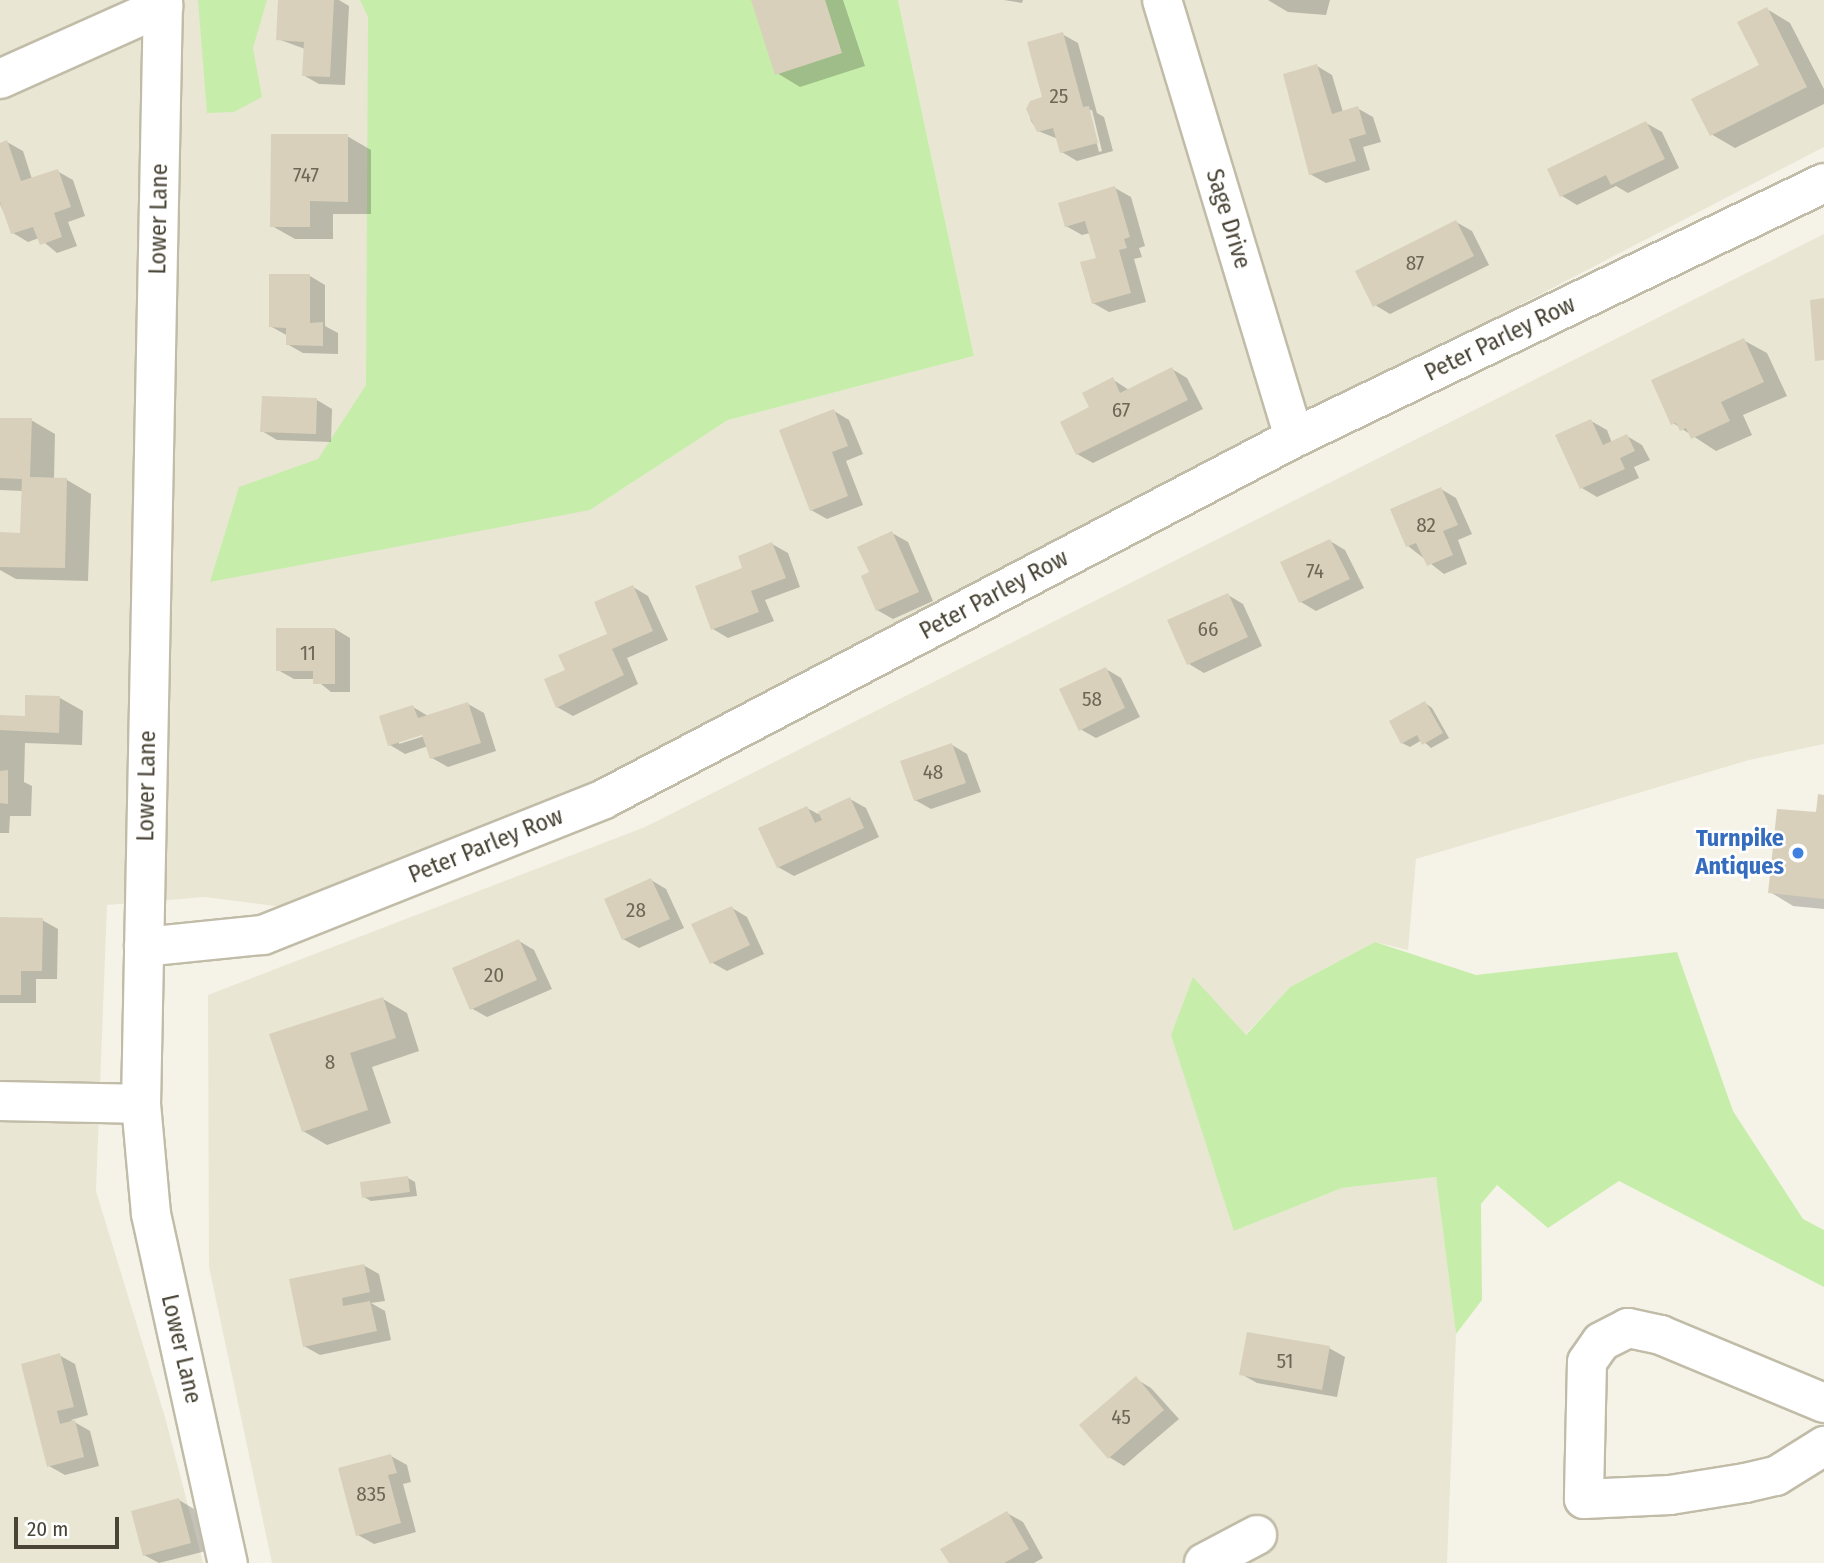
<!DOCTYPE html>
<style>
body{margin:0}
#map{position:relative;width:1824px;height:1563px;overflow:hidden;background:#f5f3e7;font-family:"Fira Sans Condensed",sans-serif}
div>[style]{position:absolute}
.residential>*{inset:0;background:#e9e6d4}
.green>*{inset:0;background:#c7edab}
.shadow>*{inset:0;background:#0003}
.building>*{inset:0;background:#d8d0bb}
.roads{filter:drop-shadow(2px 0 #c1bca8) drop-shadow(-2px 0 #c1bca8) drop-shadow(0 2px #c1bca8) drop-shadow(0 -2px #c1bca8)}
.minor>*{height:38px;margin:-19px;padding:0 19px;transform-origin:19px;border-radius:19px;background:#fff}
.dots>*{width:19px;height:19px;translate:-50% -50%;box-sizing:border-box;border:4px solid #fff;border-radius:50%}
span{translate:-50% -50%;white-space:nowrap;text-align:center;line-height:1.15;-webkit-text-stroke:5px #fff;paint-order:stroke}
.number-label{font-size:21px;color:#6d6756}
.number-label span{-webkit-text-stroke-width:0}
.street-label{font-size:24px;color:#494435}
.shop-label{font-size:24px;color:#366cbe;font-weight:700}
.right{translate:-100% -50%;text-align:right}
.scale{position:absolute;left:14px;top:1517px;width:105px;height:32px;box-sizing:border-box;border:4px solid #494435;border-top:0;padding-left:9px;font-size:21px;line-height:24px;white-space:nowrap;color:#494435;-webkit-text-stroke:5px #fff;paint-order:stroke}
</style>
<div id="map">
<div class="residential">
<div style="clip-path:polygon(0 0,385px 0,590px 510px,728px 420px,974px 356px,898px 0,1824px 0,1824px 147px,587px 789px,282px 907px,205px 897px,107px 905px,96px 1191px,165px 1417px,203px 1563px,0 1563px)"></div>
<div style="clip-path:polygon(1824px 234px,1824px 744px,1749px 760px,1416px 859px,1408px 950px,1375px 942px,1290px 987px,1245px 1035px,1234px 1231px,1342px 1188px,1436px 1177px,1456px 1334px,1447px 1563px,272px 1563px,209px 1267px,208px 995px,645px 827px)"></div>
</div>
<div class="green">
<div style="clip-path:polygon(198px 0,267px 0,253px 48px,262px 97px,234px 112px,207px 113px)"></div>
<div style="clip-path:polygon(360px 0,898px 0,974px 356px,728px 420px,590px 510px,210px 582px,239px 487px,318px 459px,366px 385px,368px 17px)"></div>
<div style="clip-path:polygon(1375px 942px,1476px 975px,1677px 952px,1733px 1111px,1803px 1219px,1824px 1230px,1824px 1287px,1619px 1181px,1548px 1228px,1497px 1185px,1481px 1204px,1482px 1300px,1456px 1334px,1436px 1177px,1342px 1188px,1234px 1231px,1171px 1035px,1193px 977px,1246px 1035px,1290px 987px)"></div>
</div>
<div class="shadow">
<div style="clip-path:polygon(280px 0,339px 0,349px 6px,345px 85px,319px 84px,303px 75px,305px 49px,278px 39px)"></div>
<div style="clip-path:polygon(753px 0,843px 0,865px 66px,800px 87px,777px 73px)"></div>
<div style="clip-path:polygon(1004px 0,1023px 0,1022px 3px)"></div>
<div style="clip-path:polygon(1268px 0,1330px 0,1326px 15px,1288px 12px)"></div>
<div style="clip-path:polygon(1767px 9px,1790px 23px,1824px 89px,1824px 104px,1735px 148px,1711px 134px,1761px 66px)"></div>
<div style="clip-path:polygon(evenodd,1062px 34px,1078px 43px,1097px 113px,1104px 117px,1113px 151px,1077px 161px,1062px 152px,1058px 139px,1038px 131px,1031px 121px,1028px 109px,1044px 98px,1062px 34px,1088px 110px,1092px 110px,1102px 151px,1099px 152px,1088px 110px)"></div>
<div style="clip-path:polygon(1317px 66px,1332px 75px,1343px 112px,1357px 108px,1373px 117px,1381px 142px,1363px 147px,1370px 170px,1326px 183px,1310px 174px)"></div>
<div style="clip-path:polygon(1646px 123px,1662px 132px,1679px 168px,1628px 193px,1616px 186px,1577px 205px,1562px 196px)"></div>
<div style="clip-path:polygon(347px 136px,371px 150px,371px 214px,333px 214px,333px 239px,295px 239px,272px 226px)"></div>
<div style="clip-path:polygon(7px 142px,23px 151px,32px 179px,57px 171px,73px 180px,85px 216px,68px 222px,77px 246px,57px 253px,39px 238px,28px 242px,13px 233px,0 204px,0 145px)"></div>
<div style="clip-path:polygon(1115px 188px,1131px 197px,1145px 246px,1139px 248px,1142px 257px,1134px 259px,1146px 302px,1109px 312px,1093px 303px,1098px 259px,1090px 233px,1082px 235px,1066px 226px)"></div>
<div style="clip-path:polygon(1456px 222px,1472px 231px,1489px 265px,1390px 314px,1375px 305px)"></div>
<div style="clip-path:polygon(310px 276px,325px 285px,325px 326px,338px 333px,338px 354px,303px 353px,287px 344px,288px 336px,270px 326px)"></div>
<div style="clip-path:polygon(1743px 340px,1767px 353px,1787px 396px,1743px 415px,1752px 435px,1716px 451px,1673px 423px)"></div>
<div style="clip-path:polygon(1172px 369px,1187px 378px,1203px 409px,1093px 463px,1077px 454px,1092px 408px,1112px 379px,1129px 390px)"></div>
<div style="clip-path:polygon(317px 400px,332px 409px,331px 442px,277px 440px,262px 431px)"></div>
<div style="clip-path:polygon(834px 411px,849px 420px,863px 454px,846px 461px,863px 505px,827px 519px,811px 510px)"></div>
<div style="clip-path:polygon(0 419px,31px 420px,55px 434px,54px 480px,67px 480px,91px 494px,88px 581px,16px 579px,0 570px,0 534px,22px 535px,23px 491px,0 490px)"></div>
<div style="clip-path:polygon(1591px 421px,1607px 430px,1612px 443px,1627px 436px,1642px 445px,1650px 460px,1634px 467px,1639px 478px,1597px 497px,1582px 488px)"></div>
<div style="clip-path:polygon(1441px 489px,1456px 498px,1472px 534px,1458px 540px,1467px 564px,1444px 574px,1408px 546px)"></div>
<div style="clip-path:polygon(892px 533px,908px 542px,933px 601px,893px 619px,877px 610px,871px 573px)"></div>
<div style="clip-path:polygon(1330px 541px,1345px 550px,1364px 588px,1316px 611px,1301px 602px)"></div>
<div style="clip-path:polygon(772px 544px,788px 553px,800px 587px,765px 600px,774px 621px,728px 638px,713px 629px,744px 569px)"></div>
<div style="clip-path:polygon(633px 587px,648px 596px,668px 640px,627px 658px,638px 684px,573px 716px,557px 707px,567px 671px,609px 635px)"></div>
<div style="clip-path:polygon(1228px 595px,1243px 604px,1262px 646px,1204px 673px,1189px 664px)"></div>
<div style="clip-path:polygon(335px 629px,350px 638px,350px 692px,331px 692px,315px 679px,294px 679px,278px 670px)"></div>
<div style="clip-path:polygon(1106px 669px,1121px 678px,1140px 717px,1096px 738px,1080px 729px)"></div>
<div style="clip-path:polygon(60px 698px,83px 711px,82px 745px,25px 743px,24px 782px,32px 786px,31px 816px,10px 816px,9px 833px,0 833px,0 717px,26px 718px)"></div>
<div style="clip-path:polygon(1425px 703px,1432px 708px,1449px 738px,1431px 748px,1422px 740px,1410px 747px,1402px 743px)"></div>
<div style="clip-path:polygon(evenodd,468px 704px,484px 713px,496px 751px,448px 767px,432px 758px,428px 746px,405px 754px,390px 745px,413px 707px,428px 716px,468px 704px,430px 730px,431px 734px,399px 744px,399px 741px,430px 730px)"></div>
<div style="clip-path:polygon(952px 745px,967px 754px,981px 792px,931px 809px,915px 800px)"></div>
<div style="clip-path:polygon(1824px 797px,1824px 909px,1793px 906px,1770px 892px)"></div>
<div style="clip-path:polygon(850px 799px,866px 808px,879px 837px,794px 876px,778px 867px,807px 808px,818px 814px)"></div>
<div style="clip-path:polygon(651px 880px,666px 889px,684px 928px,639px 948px,623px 939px)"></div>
<div style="clip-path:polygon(732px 908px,747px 917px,764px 954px,727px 971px,711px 962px)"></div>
<div style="clip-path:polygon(0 919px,42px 920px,58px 929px,57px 979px,36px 979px,36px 1003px,0 1003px)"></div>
<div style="clip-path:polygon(519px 941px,534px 950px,552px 989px,487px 1017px,471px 1008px)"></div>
<div style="clip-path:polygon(383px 999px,407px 1013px,419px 1051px,372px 1067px,391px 1123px,327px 1145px,303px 1131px,272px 1035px)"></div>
<div style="clip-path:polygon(408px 1178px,415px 1182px,417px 1196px,371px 1201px,364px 1197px)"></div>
<div style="clip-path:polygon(363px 1265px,379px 1274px,385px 1301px,371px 1303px,385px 1311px,391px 1340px,320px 1355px,304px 1346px)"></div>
<div style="clip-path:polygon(1329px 1348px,1345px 1357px,1337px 1397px,1257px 1383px,1241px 1374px)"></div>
<div style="clip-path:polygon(59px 1355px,75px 1364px,88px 1415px,71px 1420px,90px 1431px,99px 1466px,65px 1475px,49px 1466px)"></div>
<div style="clip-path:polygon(1136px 1379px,1151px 1388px,1179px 1419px,1124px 1466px,1109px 1457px)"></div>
<div style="clip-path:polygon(391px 1456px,407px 1465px,411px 1482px,403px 1484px,416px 1532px,374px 1544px,358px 1535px)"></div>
<div style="clip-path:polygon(179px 1500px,194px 1509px,206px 1551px,159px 1563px,144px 1555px)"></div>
<div style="clip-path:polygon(1007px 1513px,1023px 1522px,1043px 1558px,1034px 1563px,951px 1563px)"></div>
</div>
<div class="building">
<div style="clip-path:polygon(278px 0,334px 0,330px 77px,302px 76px,304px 42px,276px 40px)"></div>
<div style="clip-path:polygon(751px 0,825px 0,842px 53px,775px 75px)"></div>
<div style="clip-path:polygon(1767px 7px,1807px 87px,1710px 136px,1691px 99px,1759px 65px,1737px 22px)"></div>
<div style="clip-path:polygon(1063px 32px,1083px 107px,1089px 106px,1098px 143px,1060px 153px,1053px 128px,1037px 132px,1026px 109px,1030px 101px,1042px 97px,1027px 42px)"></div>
<div style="clip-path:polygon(1317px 64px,1332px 114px,1358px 106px,1366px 134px,1349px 139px,1356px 161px,1309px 175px,1283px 74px)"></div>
<div style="clip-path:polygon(1646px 121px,1665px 159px,1611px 185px,1606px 175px,1560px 197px,1547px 169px)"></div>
<div style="clip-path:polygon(271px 134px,348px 134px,348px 202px,310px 201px,310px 227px,270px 227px)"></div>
<div style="clip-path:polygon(7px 140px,21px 181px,58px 169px,71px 207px,54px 213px,62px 237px,40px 245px,33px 227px,11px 234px,0 202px,0 143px)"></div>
<div style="clip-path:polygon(1115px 186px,1130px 237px,1124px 239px,1127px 248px,1119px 250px,1131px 293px,1092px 304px,1080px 262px,1096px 258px,1085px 221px,1065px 227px,1058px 203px)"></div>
<div style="clip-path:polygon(1456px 220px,1474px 256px,1373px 307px,1355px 271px)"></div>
<div style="clip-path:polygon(269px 274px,310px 274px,310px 323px,323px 322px,323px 346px,286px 345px,286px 328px,269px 327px)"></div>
<div style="clip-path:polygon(1824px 298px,1824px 360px,1815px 361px,1810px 300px)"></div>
<div style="clip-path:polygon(1744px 338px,1764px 382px,1721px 402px,1730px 421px,1691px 439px,1686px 428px,1680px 431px,1676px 423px,1671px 425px,1651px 380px)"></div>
<div style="clip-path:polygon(1172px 367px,1188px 400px,1076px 455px,1060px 422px,1089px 407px,1082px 393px,1113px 377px,1120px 393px)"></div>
<div style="clip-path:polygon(262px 396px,317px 398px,316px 434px,260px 432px)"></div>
<div style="clip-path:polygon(834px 409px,848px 446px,832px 452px,848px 496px,810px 511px,779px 430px)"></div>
<div style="clip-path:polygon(0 418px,32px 418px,30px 477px,67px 478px,65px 568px,0 567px,0 532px,20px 533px,22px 479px,0 478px)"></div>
<div style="clip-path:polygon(1591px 419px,1603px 445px,1627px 434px,1635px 451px,1620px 458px,1625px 469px,1580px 489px,1555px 435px)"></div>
<div style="clip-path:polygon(1441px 487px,1458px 525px,1443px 531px,1453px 555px,1427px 566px,1416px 543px,1406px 547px,1390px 509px)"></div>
<div style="clip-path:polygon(892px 531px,919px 592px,876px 611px,861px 576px,869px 572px,857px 547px)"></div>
<div style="clip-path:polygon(1330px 539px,1350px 579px,1299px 603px,1280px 562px)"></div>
<div style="clip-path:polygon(772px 542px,786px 578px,751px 591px,759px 612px,711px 630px,695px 586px,742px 568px,738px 556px)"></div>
<div style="clip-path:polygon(633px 585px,653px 631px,612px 649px,624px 675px,556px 708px,544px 679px,565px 670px,558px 655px,607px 634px,594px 602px)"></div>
<div style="clip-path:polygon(1228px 593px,1248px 637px,1187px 665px,1167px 620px)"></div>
<div style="clip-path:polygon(276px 628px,335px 628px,335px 684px,313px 684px,313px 671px,276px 671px)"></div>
<div style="clip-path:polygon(1106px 667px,1125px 708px,1079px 731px,1059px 689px)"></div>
<div style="clip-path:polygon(25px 695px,60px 696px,59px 733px,0 730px,0 715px,25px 716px)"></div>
<div style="clip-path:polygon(1425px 701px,1443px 733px,1422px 745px,1417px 735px,1401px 744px,1389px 721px)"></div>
<div style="clip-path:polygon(468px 702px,481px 743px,430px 759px,422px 735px,388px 746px,379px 716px,413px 705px,418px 718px)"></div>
<div style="clip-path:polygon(952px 743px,966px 783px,914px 801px,900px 761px)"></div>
<div style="clip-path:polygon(8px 770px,8px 804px,0 803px,0 771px)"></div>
<div style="clip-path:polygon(1818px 794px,1824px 795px,1824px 899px,1768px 893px,1777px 809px,1816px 812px)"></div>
<div style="clip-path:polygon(850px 797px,864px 828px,777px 868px,758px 828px,807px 806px,815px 823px,822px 820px,818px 812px)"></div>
<div style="clip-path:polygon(651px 878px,670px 919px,622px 940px,604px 899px)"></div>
<div style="clip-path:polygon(732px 906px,750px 945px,710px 964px,691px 924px)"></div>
<div style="clip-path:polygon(0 917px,43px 918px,42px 971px,21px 971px,21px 995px,0 995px)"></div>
<div style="clip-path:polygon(519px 939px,537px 980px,470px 1010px,452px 968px)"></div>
<div style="clip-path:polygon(383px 997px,396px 1038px,350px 1053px,368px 1110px,302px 1132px,269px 1034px)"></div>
<div style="clip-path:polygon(408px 1176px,410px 1192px,362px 1198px,360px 1182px)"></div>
<div style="clip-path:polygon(364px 1264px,370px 1292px,342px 1298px,343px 1306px,370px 1301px,377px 1331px,303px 1347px,289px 1279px)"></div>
<div style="clip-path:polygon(1247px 1332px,1330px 1346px,1322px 1390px,1239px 1375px)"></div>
<div style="clip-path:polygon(60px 1353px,74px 1407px,57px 1411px,60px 1424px,75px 1420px,84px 1457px,47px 1467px,21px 1364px)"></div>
<div style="clip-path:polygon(1136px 1376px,1164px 1410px,1108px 1459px,1079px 1425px)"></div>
<div style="clip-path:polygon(391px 1454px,397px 1473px,388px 1475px,401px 1523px,356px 1536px,338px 1468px)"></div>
<div style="clip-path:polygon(179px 1498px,191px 1543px,143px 1556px,131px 1511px)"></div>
<div style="clip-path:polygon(1007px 1511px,1029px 1549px,1004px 1563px,949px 1563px,940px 1549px)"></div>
</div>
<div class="roads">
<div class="minor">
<div style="left:163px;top:0;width:1104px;rotate:91.14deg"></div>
<div style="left:141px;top:1104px;width:110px;rotate:84.8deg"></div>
<div style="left:151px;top:1214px;width:357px;rotate:77.6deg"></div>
<div style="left:1162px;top:0;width:457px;rotate:73.2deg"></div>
<div style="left:0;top:79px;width:179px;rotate:-24.1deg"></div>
<div style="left:144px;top:947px;width:120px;rotate:-5.8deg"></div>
<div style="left:263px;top:935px;width:367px;rotate:-21.7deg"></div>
<div style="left:604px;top:799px;width:779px;rotate:-27.62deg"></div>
<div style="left:1294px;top:438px;width:588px;rotate:-25.69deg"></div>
<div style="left:0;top:1101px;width:141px;rotate:1.2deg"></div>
<div style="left:1824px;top:1403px;width:177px;rotate:-157.4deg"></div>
<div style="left:1661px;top:1335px;width:34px;rotate:-168deg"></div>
<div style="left:1628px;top:1328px;width:30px;rotate:153deg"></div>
<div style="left:1601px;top:1342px;width:24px;rotate:125deg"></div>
<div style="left:1587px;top:1362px;width:137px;rotate:91.3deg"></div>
<div style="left:1584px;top:1499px;width:86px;rotate:-2.7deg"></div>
<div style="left:1670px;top:1495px;width:76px;rotate:-9.1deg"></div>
<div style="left:1745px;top:1483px;width:32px;rotate:-13deg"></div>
<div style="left:1776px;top:1476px;width:57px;rotate:-32deg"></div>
<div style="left:1204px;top:1563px;width:60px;rotate:-27.8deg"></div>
</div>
</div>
<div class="dots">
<div style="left:1798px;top:853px;background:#3f7fe0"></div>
</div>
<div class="number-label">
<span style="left:1059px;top:96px">25</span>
<span style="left:306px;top:175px">747</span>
<span style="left:1415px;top:263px">87</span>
<span style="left:1121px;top:410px">67</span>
<span style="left:1426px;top:525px">82</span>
<span style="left:1315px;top:571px">74</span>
<span style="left:1208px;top:629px">66</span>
<span style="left:308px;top:653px">11</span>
<span style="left:1092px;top:699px">58</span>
<span style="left:933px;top:772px">48</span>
<span style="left:636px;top:910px">28</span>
<span style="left:494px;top:975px">20</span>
<span style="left:330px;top:1062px">8</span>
<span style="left:1285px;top:1361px">51</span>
<span style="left:1121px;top:1417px">45</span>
<span style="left:371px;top:1494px">835</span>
</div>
<div class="street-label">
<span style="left:159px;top:219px;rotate:-89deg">Lower Lane</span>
<span style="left:1228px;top:219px;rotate:73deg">Sage Drive</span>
<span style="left:1500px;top:339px;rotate:-26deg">Peter Parley Row</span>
<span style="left:994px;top:595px;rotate:-28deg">Peter Parley Row</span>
<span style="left:147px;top:786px;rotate:-89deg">Lower Lane</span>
<span style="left:486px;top:846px;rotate:-22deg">Peter Parley Row</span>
<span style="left:181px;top:1349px;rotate:77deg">Lower Lane</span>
</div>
<div class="shop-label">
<span class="right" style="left:1784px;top:853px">Turnpike<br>Antiques</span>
</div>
<div class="scale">20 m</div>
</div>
